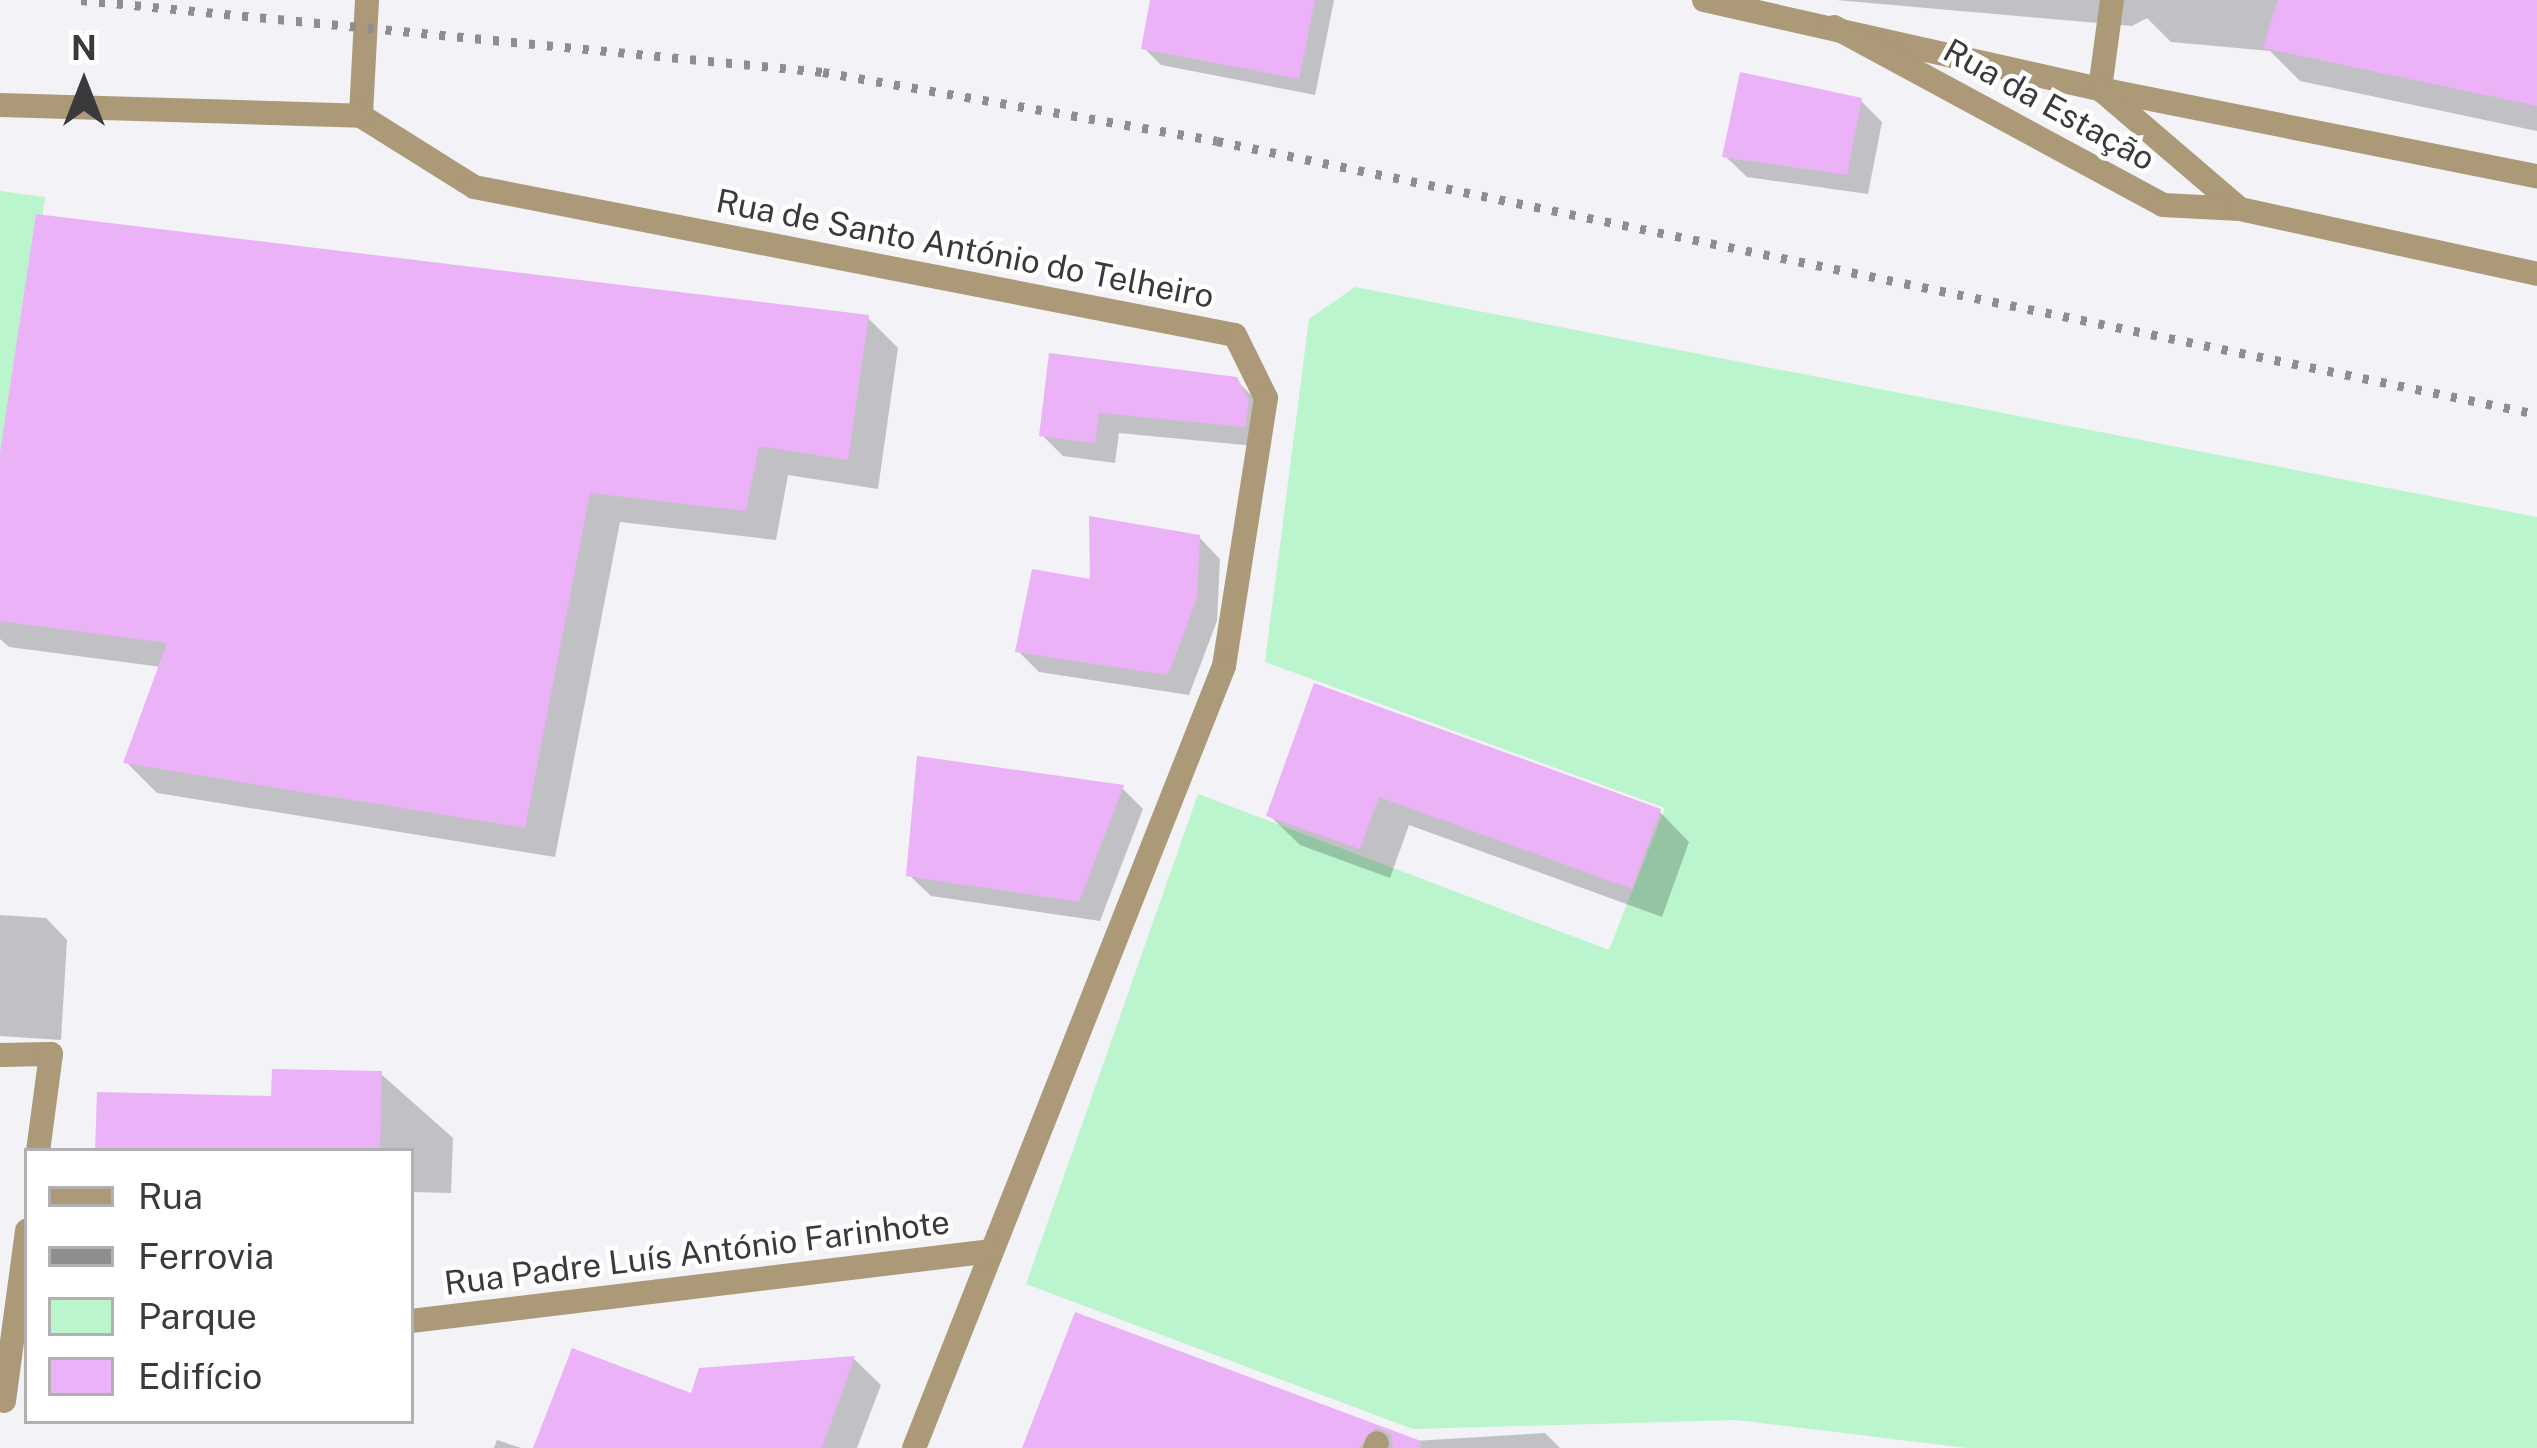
<!DOCTYPE html>
<meta charset="utf-8">
<style>
body{margin:0}
#map{position:relative;width:2537px;height:1448px;overflow:hidden;background:#f2f2f7;font-family:"Public Sans",sans-serif}
div>[style]{position:absolute}
.green>*{inset:0;background:#baf5cd}
.shadow>*{inset:0;background:#0003}
.building>*{inset:0;background:#ecb2f7}
.service>*{height:24px;margin:-12px;padding:0 12px;transform-origin:12px;border-radius:12px;background:#ab9978}
.minor>*{height:24px;margin:-12px;padding:0 12px;transform-origin:12px;border-radius:12px;background:#ab9978}
.tertiary>*{height:24px;margin:-12px;padding:0 12px;transform-origin:12px;border-radius:12px;background:#ab9978}
.rail>*{height:9px;margin-top:-4.5px;transform-origin:0;background:repeating-linear-gradient(90deg,#8e8e91 0 6px,transparent 0 18px)}
span{translate:-50% -50%;white-space:nowrap;text-align:center;line-height:1.15;-webkit-text-stroke:9px #fff;paint-order:stroke}
.street-label{font-size:33px;color:#3a3a3c}
.legend{position:absolute;left:24px;top:1148px;width:390px;height:276px;box-sizing:border-box;background:#fff;border:3px solid #b0b0b1;margin:0;padding:15px 21px;list-style:none;font-size:36px;color:#3a3a3c}
.legend li{display:flex;align-items:center;gap:24px;height:60px}
.legend b{width:60px;border:3px solid #b0b0b1}
.north{position:absolute;left:24px;top:24px;width:120px;height:120px;-webkit-text-stroke:9px #fff;paint-order:stroke;rotate:0deg;font-size:33px;font-weight:700;line-height:48px;text-align:center;color:#3a3a3c}
.north::after{content:'';display:block;margin:auto;width:42px;height:54px;background:#3a3a3c;clip-path:polygon(50% 0,100% 100%,50% 72%,0 100%)}
</style>
<div id="map">
<div class="green">
<div style="clip-path:polygon(0 191px,45px 197px,0 540px)"></div>
<div style="clip-path:polygon(1355px 287px,2537px 517px,2537px 1448px,1967px 1448px,1736px 1420px,1413px 1429px,1026px 1284px,1198px 794px,1609px 950px,1665px 808px,1265px 662px,1309px 319px)"></div>
</div>
<div class="shadow">
<div style="clip-path:polygon(1154px 0,1334px 0,1315px 95px,1161px 65px,1144px 48px)"></div>
<div style="clip-path:polygon(1836px 0,2537px 0,2537px 131px,2300px 81px,2270px 51px,2171px 42px,2147px 18px,2132px 26px)"></div>
<div style="clip-path:polygon(1861px 101px,1882px 122px,1868px 194px,1747px 177px,1725px 156px)"></div>
<div style="clip-path:polygon(868px 318px,898px 348px,878px 489px,788px 475px,776px 540px,620px 522px,555px 857px,157px 793px,127px 763px,162px 667px,9px 647px,0 639px,0 473px)"></div>
<div style="clip-path:polygon(1052px 357px,1236px 380px,1258px 402px,1265px 447px,1119px 433px,1115px 463px,1063px 456px,1042px 435px)"></div>
<div style="clip-path:polygon(1199px 537px,1220px 559px,1217px 621px,1189px 695px,1039px 672px,1018px 651px,1093px 582px)"></div>
<div style="clip-path:polygon(1316px 687px,1659px 811px,1689px 842px,1662px 917px,1409px 825px,1390px 878px,1300px 845px,1269px 815px)"></div>
<div style="clip-path:polygon(1122px 788px,1143px 809px,1100px 921px,931px 896px,909px 875px)"></div>
<div style="clip-path:polygon(0 915px,46px 918px,67px 940px,61px 1040px,0 1036px)"></div>
<div style="clip-path:polygon(381px 1074px,453px 1138px,451px 1193px,411px 1192px,411px 1151px,98px 1151px)"></div>
<div style="clip-path:polygon(1076px 1315px,1414px 1441px,1545px 1433px,1560px 1448px,1025px 1448px)"></div>
<div style="clip-path:polygon(854px 1359px,881px 1385px,857px 1448px,537px 1448px,693px 1397px,701px 1371px)"></div>
<div style="clip-path:polygon(497px 1440px,521px 1448px,494px 1448px)"></div>
</div>
<div class="building">
<div style="clip-path:polygon(1150px 0,1315px 0,1299px 79px,1141px 49px)"></div>
<div style="clip-path:polygon(2278px 0,2537px 0,2537px 106px,2263px 48px)"></div>
<div style="clip-path:polygon(1740px 72px,1862px 98px,1847px 175px,1722px 157px)"></div>
<div style="clip-path:polygon(36px 214px,869px 315px,848px 460px,759px 446px,746px 511px,590px 493px,525px 828px,123px 763px,167px 643px,0 621px,0 453px)"></div>
<div style="clip-path:polygon(1049px 353px,1237px 377px,1249px 401px,1245px 427px,1099px 413px,1095px 443px,1039px 436px)"></div>
<div style="clip-path:polygon(1089px 516px,1200px 535px,1197px 598px,1168px 675px,1015px 652px,1032px 569px,1090px 579px)"></div>
<div style="clip-path:polygon(1314px 683px,1661px 809px,1632px 889px,1379px 797px,1360px 849px,1266px 816px)"></div>
<div style="clip-path:polygon(917px 756px,1124px 785px,1079px 902px,906px 876px)"></div>
<div style="clip-path:polygon(272px 1069px,382px 1071px,380px 1151px,95px 1151px,97px 1092px,271px 1096px)"></div>
<div style="clip-path:polygon(1075px 1312px,1421px 1441px,1420px 1448px,1393px 1448px,1391px 1434px,1376px 1427px,1359px 1448px,1022px 1448px)"></div>
<div style="clip-path:polygon(572px 1348px,691px 1393px,699px 1368px,855px 1356px,822px 1448px,533px 1448px)"></div>
</div>
<div class="service">
<div style="left:1375px;top:1448px;width:5px;rotate:-68deg"></div>
</div>
<div class="minor">
<div style="left:367px;top:0;width:116px;rotate:93deg"></div>
<div style="left:361px;top:116px;width:133px;rotate:32.1deg"></div>
<div style="left:474px;top:187px;width:775px;rotate:11.01deg"></div>
<div style="left:1235px;top:335px;width:70px;rotate:63.8deg"></div>
<div style="left:1266px;top:398px;width:271px;rotate:98.9deg"></div>
<div style="left:1224px;top:666px;width:841px;rotate:111.62deg"></div>
<div style="left:2112px;top:0;width:90px;rotate:97.7deg"></div>
<div style="left:2100px;top:89px;width:446px;rotate:11.3deg"></div>
<div style="left:0;top:105px;width:361px;rotate:1.7deg"></div>
<div style="left:0;top:1055px;width:51px;rotate:-1.1deg"></div>
<div style="left:51px;top:1054px;width:98px;rotate:97.6deg"></div>
<div style="left:411px;top:1321px;width:585px;rotate:-6.87deg"></div>
<div style="left:4px;top:1401px;width:172px;rotate:-82.3deg"></div>
</div>
<div class="tertiary">
<div style="left:1704px;top:0;width:406px;rotate:12.7deg"></div>
<div style="left:2100px;top:89px;width:184px;rotate:40.6deg"></div>
<div style="left:1834px;top:27px;width:374px;rotate:28.4deg"></div>
<div style="left:2163px;top:205px;width:77px;rotate:3deg"></div>
<div style="left:2240px;top:209px;width:304px;rotate:12.3deg"></div>
</div>
<div class="rail">
<div style="left:81px;top:0;width:745px;rotate:5.54deg"></div>
<div style="left:823px;top:72px;width:400px;rotate:9.9deg"></div>
<div style="left:1217px;top:141px;width:1348px;rotate:11.69deg"></div>
</div>
<div class="street-label">
<span style="left:2049px;top:105px;rotate:29deg">Rua da Estação</span>
<span style="left:965px;top:249px;rotate:11deg">Rua de Santo António do Telheiro</span>
<span style="left:697px;top:1253px;rotate:-7deg">Rua Padre Luís António Farinhote</span>
</div>
<ul class="legend">
<li><b style="height:15px;background:#ab9978"></b>Rua</li>
<li><b style="height:15px;background:#8e8e91"></b>Ferrovia</li>
<li><b style="height:33px;background:#baf5cd"></b>Parque</li>
<li><b style="height:33px;background:#ecb2f7"></b>Edifício</li>
</ul>
<div class="north">N</div>
</div>
